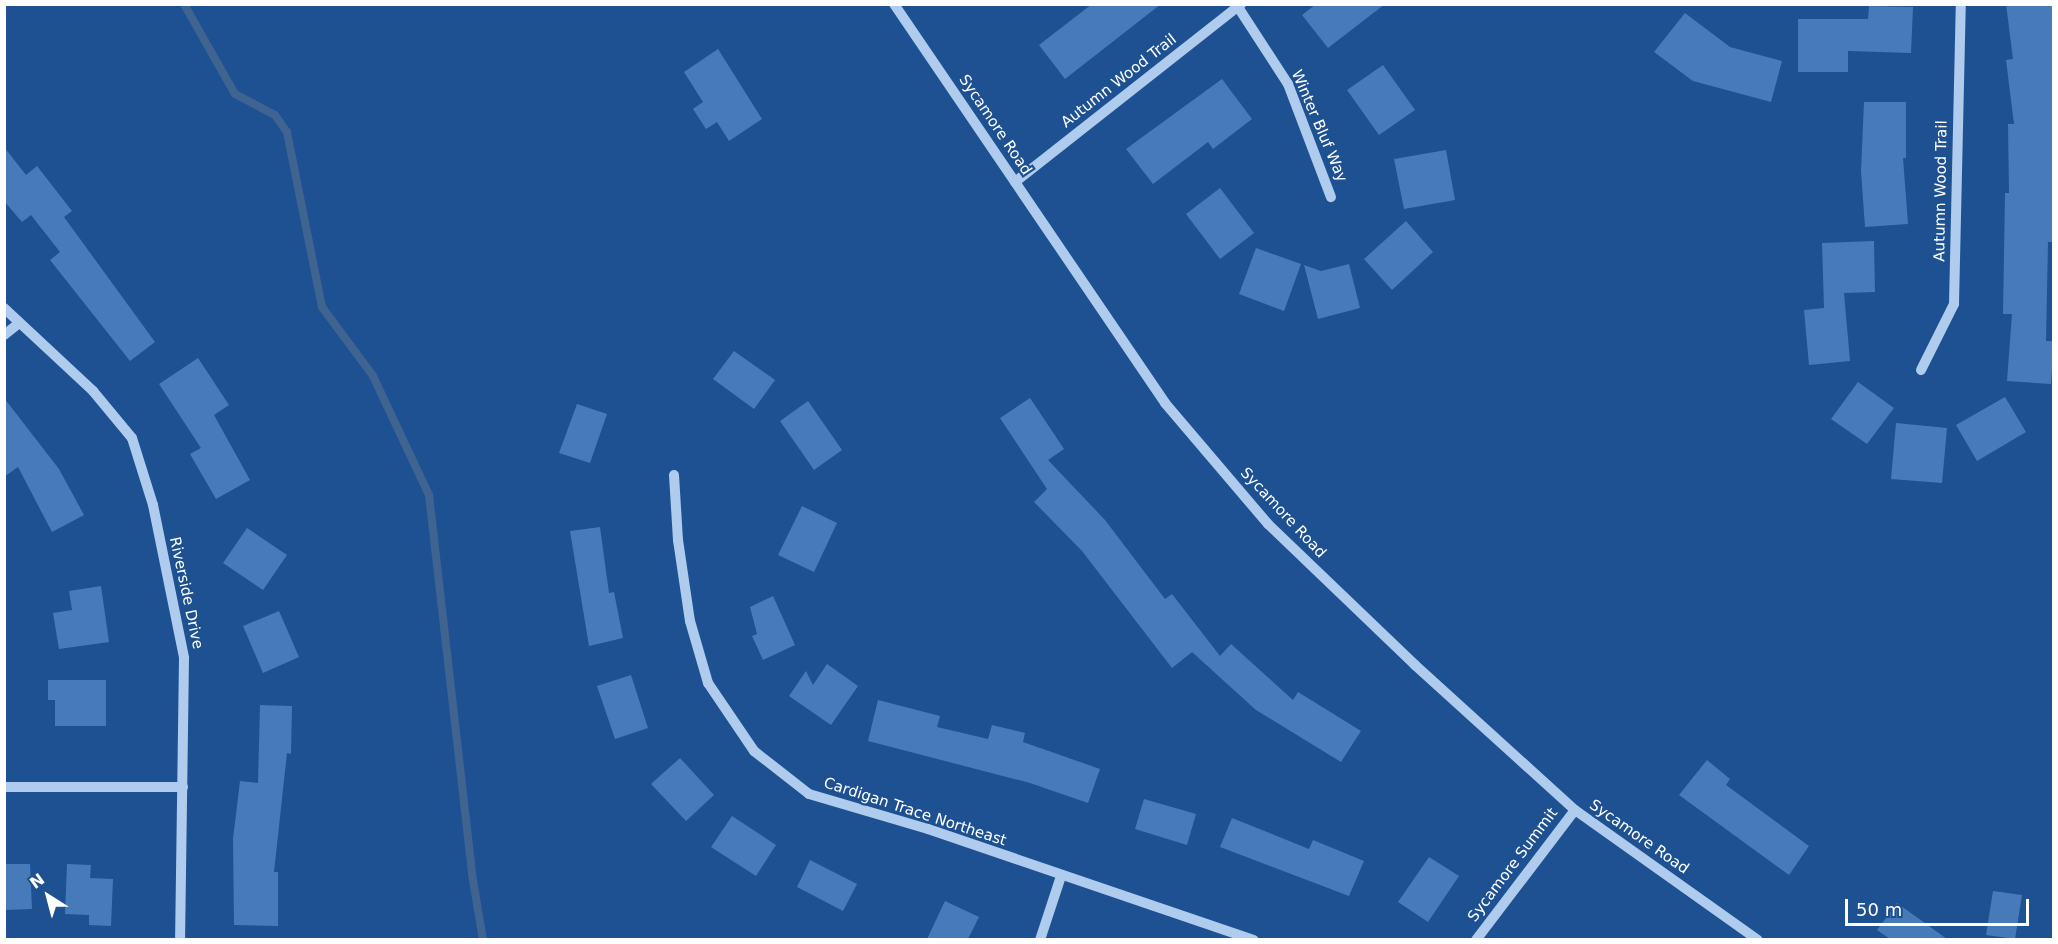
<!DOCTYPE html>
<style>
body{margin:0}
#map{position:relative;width:2058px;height:944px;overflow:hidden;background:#1e5191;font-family:"DejaVu Sans",sans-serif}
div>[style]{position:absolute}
.stream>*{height:8px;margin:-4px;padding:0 4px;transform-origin:4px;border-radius:4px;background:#406492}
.building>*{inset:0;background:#477ab8}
.minor>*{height:10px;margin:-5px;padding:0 5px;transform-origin:5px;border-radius:5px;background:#afcbee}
span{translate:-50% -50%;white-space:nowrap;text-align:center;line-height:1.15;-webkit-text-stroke:4.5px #1e5191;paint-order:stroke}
.street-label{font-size:15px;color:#fff}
.frame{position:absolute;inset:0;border:6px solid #fff;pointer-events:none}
.north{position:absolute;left:18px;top:866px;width:60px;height:60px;-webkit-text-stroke:4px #1e5191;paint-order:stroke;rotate:324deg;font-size:16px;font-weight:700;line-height:24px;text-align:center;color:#fff}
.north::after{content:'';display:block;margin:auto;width:21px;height:27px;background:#fff;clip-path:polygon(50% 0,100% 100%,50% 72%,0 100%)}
.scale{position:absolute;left:1845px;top:899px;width:184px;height:27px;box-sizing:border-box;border:3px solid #fff;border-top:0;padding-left:8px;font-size:18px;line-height:21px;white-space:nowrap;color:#fff;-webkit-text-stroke:4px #1e5191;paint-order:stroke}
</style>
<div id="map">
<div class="stream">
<div style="left:184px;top:4px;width:103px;rotate:60.5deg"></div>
<div style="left:235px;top:94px;width:45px;rotate:27.7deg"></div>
<div style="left:275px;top:115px;width:21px;rotate:55deg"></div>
<div style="left:287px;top:132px;width:178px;rotate:78.7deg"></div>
<div style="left:322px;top:307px;width:86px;rotate:53.5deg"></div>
<div style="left:373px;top:376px;width:132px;rotate:64.8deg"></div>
<div style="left:429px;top:495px;width:381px;rotate:83.5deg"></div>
<div style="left:472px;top:874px;width:67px;rotate:80.5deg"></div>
</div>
<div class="building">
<div style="clip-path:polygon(1092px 4px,1161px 4px,1065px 79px,1039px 45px)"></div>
<div style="clip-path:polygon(1316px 4px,1385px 4px,1328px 48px,1302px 15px)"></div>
<div style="clip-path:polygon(2006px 4px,2054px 4px,2054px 242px,2048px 242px,2046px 341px,2054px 341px,2051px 384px,2007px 381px,2012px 314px,2003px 314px,2005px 193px,2009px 193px,2008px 124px,2014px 124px,2006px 60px,2013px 59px)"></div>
<div style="clip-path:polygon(1869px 6px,1913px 7px,1911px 53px,1848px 51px,1848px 72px,1798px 72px,1798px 19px,1868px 19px)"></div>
<div style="clip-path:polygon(1685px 13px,1730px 47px,1782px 61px,1771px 102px,1693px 81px,1654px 52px)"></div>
<div style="clip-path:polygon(718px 49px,762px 119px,729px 141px,717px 122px,706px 129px,693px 109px,703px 102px,684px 72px)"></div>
<div style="clip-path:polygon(1383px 65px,1415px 110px,1379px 135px,1347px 90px)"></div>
<div style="clip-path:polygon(1222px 79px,1252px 119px,1213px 149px,1208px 142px,1153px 184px,1126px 149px)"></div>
<div style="clip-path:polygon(1864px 102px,1906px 102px,1906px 158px,1903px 158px,1908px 224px,1865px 227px,1861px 171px)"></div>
<div style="clip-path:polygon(4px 147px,26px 175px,37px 166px,72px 211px,64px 217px,155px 342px,130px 361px,50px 260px,60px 252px,31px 215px,22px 222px,4px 201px)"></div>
<div style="clip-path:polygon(1446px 150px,1455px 200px,1404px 209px,1394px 159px)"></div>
<div style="clip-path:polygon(1220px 188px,1254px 233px,1220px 259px,1186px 214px)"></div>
<div style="clip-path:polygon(1406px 221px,1433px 252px,1392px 290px,1364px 259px)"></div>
<div style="clip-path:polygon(1874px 241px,1875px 292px,1844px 293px,1850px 361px,1809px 365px,1804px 310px,1824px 308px,1822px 243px)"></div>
<div style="clip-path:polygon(1256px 248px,1301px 264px,1284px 311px,1239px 294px)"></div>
<div style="clip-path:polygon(1349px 264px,1360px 308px,1318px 319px,1304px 265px,1321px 271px)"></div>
<div style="clip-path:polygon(734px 351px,775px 380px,754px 409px,713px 379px)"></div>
<div style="clip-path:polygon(198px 358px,229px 405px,214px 415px,250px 480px,216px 499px,190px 454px,201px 448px,159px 384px)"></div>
<div style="clip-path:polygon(1858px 382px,1894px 408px,1867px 444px,1831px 419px)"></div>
<div style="clip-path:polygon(2005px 397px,2026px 432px,1977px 461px,1956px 425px)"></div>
<div style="clip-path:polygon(4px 398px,59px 469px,84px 515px,52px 532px,18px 467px,4px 477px)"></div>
<div style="clip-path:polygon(1030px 398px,1064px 449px,1048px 460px,1105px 520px,1165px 599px,1172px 594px,1220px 656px,1231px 644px,1293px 700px,1298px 692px,1361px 731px,1341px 762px,1256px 710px,1192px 652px,1172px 668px,1082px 551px,1034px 502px,1047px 489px,1000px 418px)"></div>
<div style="clip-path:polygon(808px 401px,842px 450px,814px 470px,780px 421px)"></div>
<div style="clip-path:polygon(577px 404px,607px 414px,590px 463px,559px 453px)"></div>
<div style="clip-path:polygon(1896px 423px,1947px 428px,1942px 483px,1891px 479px)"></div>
<div style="clip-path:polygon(802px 506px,837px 523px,814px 572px,778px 555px)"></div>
<div style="clip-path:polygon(600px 527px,609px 593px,614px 592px,623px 638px,589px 646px,570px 531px)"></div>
<div style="clip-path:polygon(247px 528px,287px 555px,263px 590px,223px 563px)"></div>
<div style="clip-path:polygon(101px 586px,109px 642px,59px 649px,53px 613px,72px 610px,69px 591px)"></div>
<div style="clip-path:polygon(773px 596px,795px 645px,763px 660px,752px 636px,757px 634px,750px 607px)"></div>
<div style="clip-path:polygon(279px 611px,299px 657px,263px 673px,243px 626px)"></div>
<div style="clip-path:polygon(827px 664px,858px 686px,831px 725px,789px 696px,806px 671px,813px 685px)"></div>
<div style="clip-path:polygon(631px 675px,648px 728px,615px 739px,597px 686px)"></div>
<div style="clip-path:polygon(48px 680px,106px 680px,106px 726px,55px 726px,55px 700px,48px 700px)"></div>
<div style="clip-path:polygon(878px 700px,940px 716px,937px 727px,988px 739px,992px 725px,1025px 733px,1023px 742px,1100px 769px,1088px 803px,1030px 783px,868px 741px)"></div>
<div style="clip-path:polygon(260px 705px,292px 706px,291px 754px,287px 753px,274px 872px,278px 872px,278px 926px,234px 925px,233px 839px,240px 781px,258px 783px)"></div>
<div style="clip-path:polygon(680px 758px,714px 795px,686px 821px,651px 784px)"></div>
<div style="clip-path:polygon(1707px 760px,1730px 779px,1726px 785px,1809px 846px,1789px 875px,1679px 795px)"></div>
<div style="clip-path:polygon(1144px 799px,1196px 814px,1187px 845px,1135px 829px)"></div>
<div style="clip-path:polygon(732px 816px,776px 845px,756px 876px,711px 847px)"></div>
<div style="clip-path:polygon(1232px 818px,1309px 849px,1313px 840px,1364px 861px,1349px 896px,1220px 847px)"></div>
<div style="clip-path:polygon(1429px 857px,1459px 876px,1428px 922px,1398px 902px)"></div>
<div style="clip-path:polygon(810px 860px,857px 884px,843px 911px,797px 887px)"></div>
<div style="clip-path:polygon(4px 864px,30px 864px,32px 909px,4px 910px)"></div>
<div style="clip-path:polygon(67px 864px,91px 865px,90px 878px,113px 879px,111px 926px,89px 925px,89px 915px,65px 914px)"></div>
<div style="clip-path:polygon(1993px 891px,2022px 895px,2015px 939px,1986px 935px)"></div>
<div style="clip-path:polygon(945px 901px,979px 917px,968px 939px,927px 939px)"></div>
<div style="clip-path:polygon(1897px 903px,1947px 939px,1890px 939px,1877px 930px)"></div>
</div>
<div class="minor">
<div style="left:894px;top:4px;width:482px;rotate:55.8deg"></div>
<div style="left:1165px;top:403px;width:159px;rotate:49.6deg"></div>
<div style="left:1268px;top:524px;width:204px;rotate:43.8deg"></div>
<div style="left:1415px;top:665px;width:216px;rotate:42.2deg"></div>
<div style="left:1575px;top:810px;width:224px;rotate:35.4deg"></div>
<div style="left:1238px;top:7px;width:92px;rotate:57deg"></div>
<div style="left:1288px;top:84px;width:121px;rotate:69.2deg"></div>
<div style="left:1015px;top:182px;width:288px;rotate:-38.2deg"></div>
<div style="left:4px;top:308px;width:122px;rotate:43deg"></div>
<div style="left:93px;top:391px;width:61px;rotate:50.3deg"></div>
<div style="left:132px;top:438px;width:70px;rotate:72.6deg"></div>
<div style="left:153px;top:505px;width:156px;rotate:78.5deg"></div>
<div style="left:184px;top:658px;width:282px;rotate:90.8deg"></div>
<div style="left:4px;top:335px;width:18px;rotate:-38deg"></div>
<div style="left:1921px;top:370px;width:74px;rotate:-63.4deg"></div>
<div style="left:1954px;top:304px;width:300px;rotate:-88.7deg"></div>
<div style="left:674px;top:475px;width:65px;rotate:86.5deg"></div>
<div style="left:678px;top:540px;width:82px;rotate:81.6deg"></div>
<div style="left:690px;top:621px;width:65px;rotate:73.8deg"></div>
<div style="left:708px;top:683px;width:82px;rotate:55.9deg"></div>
<div style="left:754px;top:751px;width:70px;rotate:38deg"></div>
<div style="left:809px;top:794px;width:124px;rotate:16.4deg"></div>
<div style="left:928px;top:829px;width:344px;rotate:18.8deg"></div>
<div style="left:4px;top:787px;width:179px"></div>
<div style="left:1040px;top:940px;width:67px;rotate:-71.8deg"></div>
<div style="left:1476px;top:940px;width:163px;rotate:-52.7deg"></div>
</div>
<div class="street-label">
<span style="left:1119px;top:81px;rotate:-38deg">Autumn Wood Trail</span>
<span style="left:995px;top:125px;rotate:56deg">Sycamore Road</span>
<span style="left:1319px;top:126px;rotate:67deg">Winter Bluf Way</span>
<span style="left:1941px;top:191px;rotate:-89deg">Autumn Wood Trail</span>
<span style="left:1283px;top:513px;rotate:47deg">Sycamore Road</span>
<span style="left:186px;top:593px;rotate:78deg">Riverside Drive</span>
<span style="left:915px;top:812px;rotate:18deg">Cardigan Trace Northeast</span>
<span style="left:1639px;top:837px;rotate:35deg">Sycamore Road</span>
<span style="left:1513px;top:865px;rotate:-53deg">Sycamore Summit</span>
</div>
<div class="frame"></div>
<div class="north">N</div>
<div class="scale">50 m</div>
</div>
